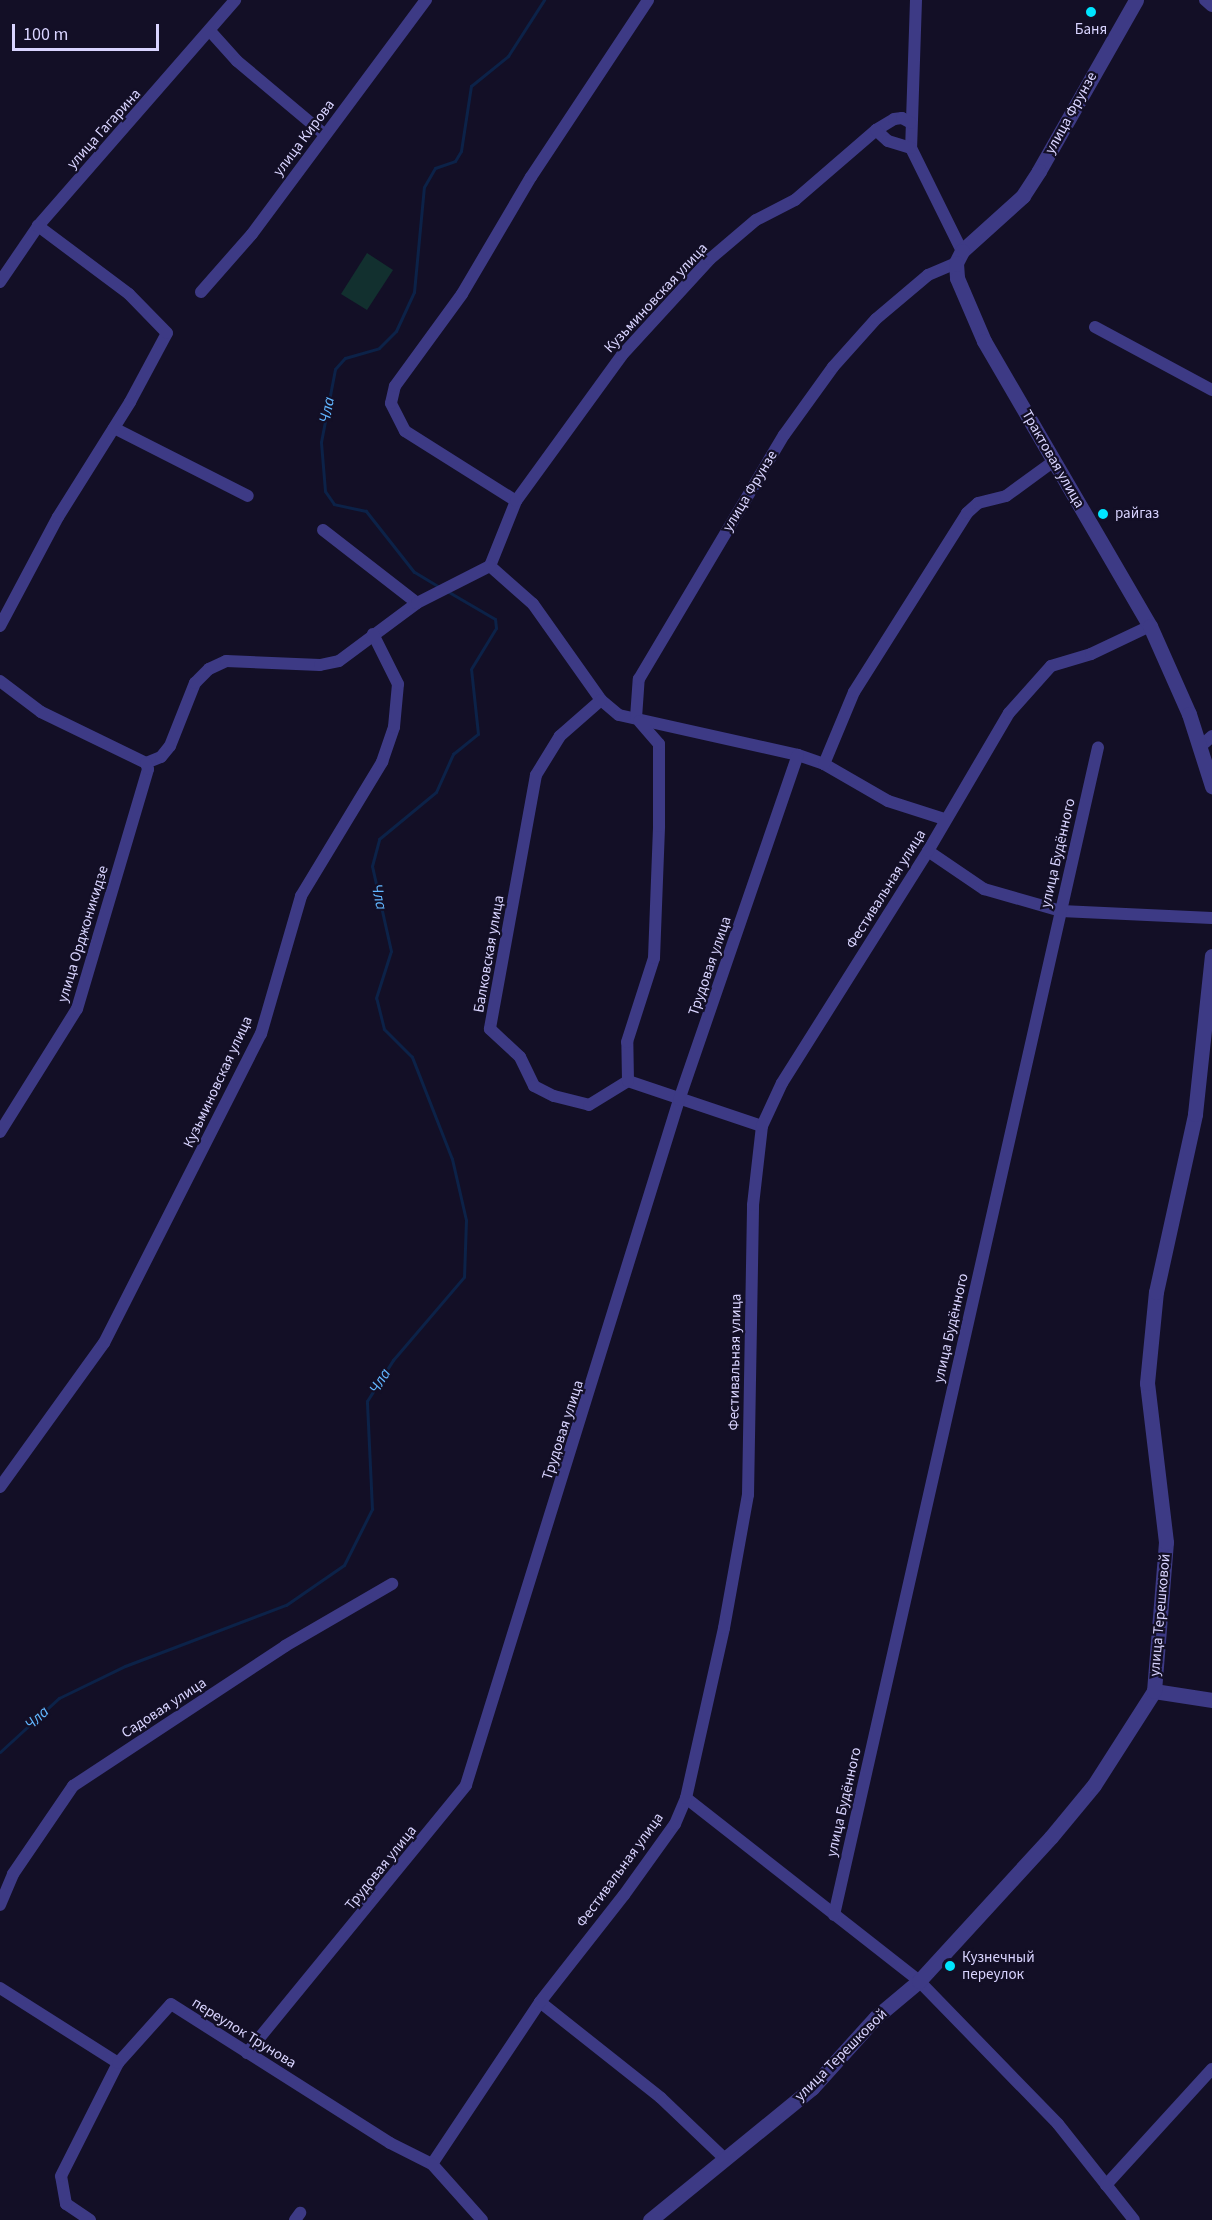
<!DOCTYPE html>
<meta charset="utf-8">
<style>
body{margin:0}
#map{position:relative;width:1212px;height:2220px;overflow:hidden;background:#130f26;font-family:"Source Sans 3",sans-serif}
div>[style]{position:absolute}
.green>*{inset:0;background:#12302f}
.stream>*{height:3px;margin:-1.5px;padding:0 1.5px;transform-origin:1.5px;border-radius:1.5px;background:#0c2248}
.minor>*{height:12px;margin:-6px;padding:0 6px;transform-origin:6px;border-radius:6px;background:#3d3a85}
.tertiary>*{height:15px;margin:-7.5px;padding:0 7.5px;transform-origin:7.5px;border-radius:7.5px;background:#3d3a85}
.dots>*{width:16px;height:16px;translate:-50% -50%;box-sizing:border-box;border:3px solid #130f26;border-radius:50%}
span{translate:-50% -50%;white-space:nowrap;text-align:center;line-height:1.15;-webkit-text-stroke:4.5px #130f26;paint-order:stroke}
.poi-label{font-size:15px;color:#d9d4ff}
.left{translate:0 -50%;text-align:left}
.street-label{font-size:15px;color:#d9d4ff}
.water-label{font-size:16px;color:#62b6ff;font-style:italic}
.scale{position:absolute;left:12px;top:24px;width:147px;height:27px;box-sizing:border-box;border:3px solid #d9d4ff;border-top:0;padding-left:8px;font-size:18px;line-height:21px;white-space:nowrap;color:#d9d4ff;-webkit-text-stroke:4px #130f26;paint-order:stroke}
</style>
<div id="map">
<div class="green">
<div style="clip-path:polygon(367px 253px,393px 270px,367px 310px,341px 294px)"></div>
</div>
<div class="stream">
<div style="left:441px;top:588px;width:31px;rotate:-149deg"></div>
<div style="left:414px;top:572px;width:78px;rotate:-128.2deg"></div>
<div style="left:366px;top:511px;width:33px;rotate:-168deg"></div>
<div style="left:334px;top:504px;width:16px;rotate:-125deg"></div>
<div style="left:325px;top:491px;width:49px;rotate:-94.7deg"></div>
<div style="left:321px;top:442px;width:74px;rotate:-79.1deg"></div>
<div style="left:335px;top:369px;width:15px;rotate:-48deg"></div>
<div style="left:345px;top:358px;width:35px;rotate:-16deg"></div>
<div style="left:379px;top:348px;width:24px;rotate:-45deg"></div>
<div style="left:396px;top:331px;width:43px;rotate:-65.2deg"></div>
<div style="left:414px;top:292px;width:105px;rotate:-84.6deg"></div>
<div style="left:424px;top:187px;width:22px;rotate:-60deg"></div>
<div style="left:435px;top:168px;width:21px;rotate:-19deg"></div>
<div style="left:455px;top:161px;width:12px;rotate:-59deg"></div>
<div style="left:461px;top:151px;width:66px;rotate:-81.3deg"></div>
<div style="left:471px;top:86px;width:48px;rotate:-39deg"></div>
<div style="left:508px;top:56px;width:67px;rotate:-57.3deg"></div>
<div style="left:0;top:1752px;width:80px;rotate:-42.5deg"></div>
<div style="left:59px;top:1698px;width:73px;rotate:-25.9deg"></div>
<div style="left:125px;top:1666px;width:172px;rotate:-20.8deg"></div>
<div style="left:286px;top:1605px;width:70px;rotate:-34.6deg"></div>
<div style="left:344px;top:1565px;width:63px;rotate:-63.4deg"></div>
<div style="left:372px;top:1509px;width:108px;rotate:-92.7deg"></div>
<div style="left:367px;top:1401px;width:49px;rotate:-57.6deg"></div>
<div style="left:393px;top:1360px;width:109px;rotate:-49.5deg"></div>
<div style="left:464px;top:1277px;width:57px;rotate:-88deg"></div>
<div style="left:466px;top:1220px;width:63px;rotate:-102.9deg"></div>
<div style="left:452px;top:1159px;width:110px;rotate:-111.4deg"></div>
<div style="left:412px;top:1057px;width:40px;rotate:-135deg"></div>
<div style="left:384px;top:1029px;width:32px;rotate:-104deg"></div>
<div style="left:376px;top:998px;width:49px;rotate:-72.3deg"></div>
<div style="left:391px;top:951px;width:87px;rotate:-102.6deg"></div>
<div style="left:372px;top:866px;width:28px;rotate:-75deg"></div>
<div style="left:379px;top:839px;width:74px;rotate:-39.5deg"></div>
<div style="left:436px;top:792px;width:42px;rotate:-65.9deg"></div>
<div style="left:453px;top:754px;width:32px;rotate:-39deg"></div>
<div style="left:478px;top:734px;width:65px;rotate:-96.1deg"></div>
<div style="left:471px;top:669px;width:48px;rotate:-58.6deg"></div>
<div style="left:496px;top:628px;width:9px;rotate:-96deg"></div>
<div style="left:495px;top:619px;width:56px;rotate:-149.7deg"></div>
</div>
<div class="minor">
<div style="left:916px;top:0;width:148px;rotate:91.9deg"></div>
<div style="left:911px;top:148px;width:115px;rotate:63.7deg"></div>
<div style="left:1205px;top:0;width:9px;rotate:41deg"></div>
<div style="left:210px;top:31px;width:40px;rotate:48deg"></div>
<div style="left:237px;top:61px;width:114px;rotate:40deg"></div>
<div style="left:876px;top:130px;width:21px;rotate:-31deg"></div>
<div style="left:894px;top:119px;width:8px;rotate:-7deg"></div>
<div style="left:902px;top:118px;width:10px;rotate:29deg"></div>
<div style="left:0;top:282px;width:68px;rotate:-55.8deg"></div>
<div style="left:38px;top:226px;width:300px;rotate:-48.9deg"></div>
<div style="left:201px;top:292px;width:77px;rotate:-48.7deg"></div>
<div style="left:252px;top:234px;width:292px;rotate:-53.4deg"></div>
<div style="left:1095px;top:327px;width:133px;rotate:28.3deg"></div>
<div style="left:114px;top:428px;width:150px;rotate:26.9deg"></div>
<div style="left:516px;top:501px;width:131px;rotate:-147.8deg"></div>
<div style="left:405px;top:431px;width:31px;rotate:-117deg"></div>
<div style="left:391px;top:403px;width:17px;rotate:-77deg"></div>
<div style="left:395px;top:386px;width:114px;rotate:-53.9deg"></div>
<div style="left:462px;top:294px;width:136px;rotate:-59.5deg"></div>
<div style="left:531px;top:177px;width:212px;rotate:-56.5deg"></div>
<div style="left:323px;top:530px;width:119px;rotate:37.8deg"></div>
<div style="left:490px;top:566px;width:70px;rotate:-68.2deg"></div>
<div style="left:516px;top:501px;width:180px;rotate:-54deg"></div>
<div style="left:622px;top:355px;width:130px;rotate:-47.5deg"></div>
<div style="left:710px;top:259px;width:60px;rotate:-40.3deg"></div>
<div style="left:756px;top:220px;width:44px;rotate:-27.1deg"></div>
<div style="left:795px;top:200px;width:107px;rotate:-40.8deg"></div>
<div style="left:876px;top:130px;width:16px;rotate:43deg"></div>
<div style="left:888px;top:141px;width:24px;rotate:17deg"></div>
<div style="left:490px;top:566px;width:57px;rotate:41.5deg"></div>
<div style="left:533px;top:604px;width:118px;rotate:54.7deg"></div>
<div style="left:601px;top:700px;width:23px;rotate:40deg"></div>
<div style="left:619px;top:715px;width:183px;rotate:12.6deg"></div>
<div style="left:798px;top:755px;width:28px;rotate:19deg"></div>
<div style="left:824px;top:764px;width:74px;rotate:30deg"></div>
<div style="left:888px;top:801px;width:59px;rotate:17.8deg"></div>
<div style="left:0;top:626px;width:123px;rotate:-62deg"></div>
<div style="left:58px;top:517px;width:136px;rotate:-57.9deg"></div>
<div style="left:130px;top:402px;width:78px;rotate:-61.8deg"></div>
<div style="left:167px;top:333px;width:54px;rotate:-134.3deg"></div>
<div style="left:129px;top:294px;width:114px;rotate:-143.2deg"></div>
<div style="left:0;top:681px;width:51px;rotate:37.1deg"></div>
<div style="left:41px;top:712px;width:117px;rotate:25.9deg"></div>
<div style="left:146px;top:763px;width:16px;rotate:-22deg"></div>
<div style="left:161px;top:757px;width:14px;rotate:-51deg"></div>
<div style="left:170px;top:746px;width:68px;rotate:-68.4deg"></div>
<div style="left:195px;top:683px;width:20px;rotate:-45deg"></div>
<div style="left:209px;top:669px;width:19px;rotate:-25deg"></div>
<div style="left:226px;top:661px;width:94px;rotate:2.4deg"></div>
<div style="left:320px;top:665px;width:19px;rotate:-12deg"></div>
<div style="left:339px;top:661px;width:97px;rotate:-36.6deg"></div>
<div style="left:417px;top:603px;width:82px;rotate:-26.9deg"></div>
<div style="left:601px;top:700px;width:55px;rotate:138.7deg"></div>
<div style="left:560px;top:736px;width:46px;rotate:121.6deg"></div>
<div style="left:536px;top:775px;width:258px;rotate:100.3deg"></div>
<div style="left:490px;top:1029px;width:41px;rotate:43deg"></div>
<div style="left:520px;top:1057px;width:32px;rotate:64deg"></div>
<div style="left:534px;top:1086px;width:22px;rotate:27deg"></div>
<div style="left:554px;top:1096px;width:36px;rotate:14deg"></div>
<div style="left:589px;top:1105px;width:46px;rotate:-31.6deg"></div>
<div style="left:628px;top:1081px;width:141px;rotate:18.6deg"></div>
<div style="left:636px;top:718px;width:39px;rotate:-86deg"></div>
<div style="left:639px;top:679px;width:284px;rotate:-59.3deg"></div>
<div style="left:784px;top:435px;width:84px;rotate:-54.2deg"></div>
<div style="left:833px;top:367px;width:64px;rotate:-48.1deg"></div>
<div style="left:876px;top:319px;width:68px;rotate:-40.2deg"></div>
<div style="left:928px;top:275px;width:30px;rotate:-23deg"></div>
<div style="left:1201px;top:746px;width:15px;rotate:-42deg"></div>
<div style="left:824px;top:764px;width:78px;rotate:-67.4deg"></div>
<div style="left:854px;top:692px;width:212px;rotate:-57.7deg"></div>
<div style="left:967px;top:513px;width:15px;rotate:-42deg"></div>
<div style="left:978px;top:503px;width:29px;rotate:-14deg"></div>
<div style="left:1006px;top:496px;width:59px;rotate:-36.1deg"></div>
<div style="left:928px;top:851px;width:68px;rotate:34.2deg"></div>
<div style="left:984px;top:889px;width:80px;rotate:15.9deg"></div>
<div style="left:1061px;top:911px;width:151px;rotate:2.7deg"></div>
<div style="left:628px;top:1081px;width:39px;rotate:-91deg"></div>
<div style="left:627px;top:1042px;width:88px;rotate:-72.2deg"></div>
<div style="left:654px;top:958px;width:132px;rotate:-87.8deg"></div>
<div style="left:659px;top:826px;width:82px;rotate:-90deg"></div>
<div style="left:659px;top:744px;width:30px;rotate:-131deg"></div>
<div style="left:0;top:1132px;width:145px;rotate:-58deg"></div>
<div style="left:77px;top:1009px;width:250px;rotate:-73.5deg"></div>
<div style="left:148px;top:769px;width:6px;rotate:-108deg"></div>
<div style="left:0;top:1487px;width:178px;rotate:-54.2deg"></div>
<div style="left:104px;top:1343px;width:347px;rotate:-63.1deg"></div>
<div style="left:261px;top:1034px;width:144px;rotate:-73.8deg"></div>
<div style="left:301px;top:896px;width:157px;rotate:-58.8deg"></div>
<div style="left:382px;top:762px;width:37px;rotate:-71deg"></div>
<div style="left:394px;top:727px;width:43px;rotate:-84.7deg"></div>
<div style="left:398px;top:684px;width:56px;rotate:-116.6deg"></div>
<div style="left:686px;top:1798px;width:296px;rotate:38.1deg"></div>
<div style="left:919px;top:1981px;width:199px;rotate:45.8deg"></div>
<div style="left:1058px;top:2124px;width:122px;rotate:51.6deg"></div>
<div style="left:0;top:1905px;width:34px;rotate:-67deg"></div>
<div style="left:13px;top:1874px;width:107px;rotate:-55.7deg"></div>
<div style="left:73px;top:1786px;width:254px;rotate:-33.4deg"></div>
<div style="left:285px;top:1646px;width:124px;rotate:-30.1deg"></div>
<div style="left:834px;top:1915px;width:1197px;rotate:-77.26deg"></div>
<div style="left:0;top:1988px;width:140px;rotate:32.4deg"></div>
<div style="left:540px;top:2002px;width:154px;rotate:38.4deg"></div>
<div style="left:661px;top:2098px;width:87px;rotate:43.6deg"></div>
<div style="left:247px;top:2053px;width:346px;rotate:-50.7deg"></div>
<div style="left:466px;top:1785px;width:717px;rotate:-72.73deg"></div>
<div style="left:679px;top:1100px;width:365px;rotate:-71deg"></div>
<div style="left:432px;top:2164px;width:195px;rotate:-56.3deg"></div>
<div style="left:540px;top:2002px;width:136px;rotate:-51.9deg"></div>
<div style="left:624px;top:1895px;width:87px;rotate:-54.3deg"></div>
<div style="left:675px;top:1824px;width:28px;rotate:-67deg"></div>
<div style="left:686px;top:1798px;width:174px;rotate:-77.4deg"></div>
<div style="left:724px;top:1628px;width:135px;rotate:-79.8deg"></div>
<div style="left:748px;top:1495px;width:290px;rotate:-89deg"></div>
<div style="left:753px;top:1205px;width:80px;rotate:-83.5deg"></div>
<div style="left:762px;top:1126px;width:47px;rotate:-65.1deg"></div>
<div style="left:782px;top:1083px;width:274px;rotate:-57.8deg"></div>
<div style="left:928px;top:851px;width:160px;rotate:-59.6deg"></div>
<div style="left:1009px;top:713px;width:63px;rotate:-48.2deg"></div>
<div style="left:1051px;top:666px;width:42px;rotate:-16.7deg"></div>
<div style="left:1091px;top:654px;width:65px;rotate:-25.4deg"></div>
<div style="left:1106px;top:2185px;width:157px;rotate:-47.6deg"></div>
<div style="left:90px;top:2220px;width:29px;rotate:-146deg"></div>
<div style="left:66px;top:2204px;width:28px;rotate:-100deg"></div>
<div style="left:61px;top:2176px;width:127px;rotate:-63.2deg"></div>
<div style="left:118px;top:2063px;width:79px;rotate:-48.1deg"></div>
<div style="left:171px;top:2004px;width:259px;rotate:32.4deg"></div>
<div style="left:390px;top:2143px;width:47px;rotate:26.6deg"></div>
<div style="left:432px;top:2164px;width:75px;rotate:48.2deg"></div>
<div style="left:295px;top:2220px;width:9px;rotate:-54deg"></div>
</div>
<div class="tertiary">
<div style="left:1136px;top:0;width:197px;rotate:119.6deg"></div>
<div style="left:1039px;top:171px;width:30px;rotate:123deg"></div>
<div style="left:1023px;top:196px;width:82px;rotate:138deg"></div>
<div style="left:962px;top:251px;width:13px;rotate:117deg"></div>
<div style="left:956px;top:263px;width:15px;rotate:86deg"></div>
<div style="left:957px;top:278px;width:69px;rotate:66.8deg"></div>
<div style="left:984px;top:341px;width:330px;rotate:59.8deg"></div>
<div style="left:1150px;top:626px;width:96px;rotate:66.1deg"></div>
<div style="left:1189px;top:714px;width:76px;rotate:72.3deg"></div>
<div style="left:1154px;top:1691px;width:59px;rotate:8.8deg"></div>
<div style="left:650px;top:2220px;width:209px;rotate:-39.2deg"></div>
<div style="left:812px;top:2088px;width:96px;rotate:-48deg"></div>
<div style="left:876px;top:2017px;width:56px;rotate:-39.9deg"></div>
<div style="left:919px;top:1981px;width:195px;rotate:-47.5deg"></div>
<div style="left:1051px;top:1837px;width:67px;rotate:-50.4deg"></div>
<div style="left:1094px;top:1785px;width:112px;rotate:-57.4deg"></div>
<div style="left:1154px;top:1691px;width:149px;rotate:-85.4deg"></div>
<div style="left:1166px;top:1542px;width:160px;rotate:-96.8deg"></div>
<div style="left:1147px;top:1383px;width:91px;rotate:-84.4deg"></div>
<div style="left:1156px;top:1292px;width:182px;rotate:-77.6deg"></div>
<div style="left:1195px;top:1114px;width:159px;rotate:-83.9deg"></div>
</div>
<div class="dots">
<div style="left:1091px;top:12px;background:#00e5ff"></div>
<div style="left:1103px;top:514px;background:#00e5ff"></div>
<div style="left:950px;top:1966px;background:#00e5ff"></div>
</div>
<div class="poi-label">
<span style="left:1091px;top:30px">Баня</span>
<span class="left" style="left:1115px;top:514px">райгаз</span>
<span class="left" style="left:962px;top:1966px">Кузнечный<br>переулок</span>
</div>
<div class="street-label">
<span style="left:1071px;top:113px;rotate:-61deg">улица Фрунзе</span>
<span style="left:104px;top:129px;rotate:-48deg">улица Гагарина</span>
<span style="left:304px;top:138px;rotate:-53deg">улица Кирова</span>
<span style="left:656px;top:298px;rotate:-47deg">Кузьминовская улица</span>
<span style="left:1053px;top:459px;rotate:60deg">Трактовая улица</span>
<span style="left:750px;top:491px;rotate:-59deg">улица Фрунзе</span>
<span style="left:1058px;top:853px;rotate:-77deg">улица Будённого</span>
<span style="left:886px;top:889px;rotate:-58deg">Фестивальная улица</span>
<span style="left:83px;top:934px;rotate:-73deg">улица Орджоникидзе</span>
<span style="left:489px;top:954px;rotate:-80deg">Балковская улица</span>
<span style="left:710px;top:966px;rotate:-71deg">Трудовая улица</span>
<span style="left:218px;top:1082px;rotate:-65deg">Кузьминовская улица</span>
<span style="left:951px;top:1328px;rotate:-77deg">улица Будённого</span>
<span style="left:735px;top:1362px;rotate:-89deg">Фестивальная улица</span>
<span style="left:563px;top:1430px;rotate:-72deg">Трудовая улица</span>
<span style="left:1160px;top:1615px;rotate:-85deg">улица Терешковой</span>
<span style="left:164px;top:1708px;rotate:-33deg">Садовая улица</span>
<span style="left:844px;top:1802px;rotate:-77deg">улица Будённого</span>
<span style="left:381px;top:1868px;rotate:-51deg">Трудовая улица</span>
<span style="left:620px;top:1870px;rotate:-54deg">Фестивальная улица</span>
<span style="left:244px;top:2033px;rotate:32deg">переулок Трунова</span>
<span style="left:841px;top:2055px;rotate:-45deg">улица Терешковой</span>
</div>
<div class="water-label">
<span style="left:327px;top:410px;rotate:-79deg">Чла</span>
<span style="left:379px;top:897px;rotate:78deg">Чла</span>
<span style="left:380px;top:1381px;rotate:-59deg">Чла</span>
<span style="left:37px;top:1718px;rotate:-43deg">Чла</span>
</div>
<div class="scale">100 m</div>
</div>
